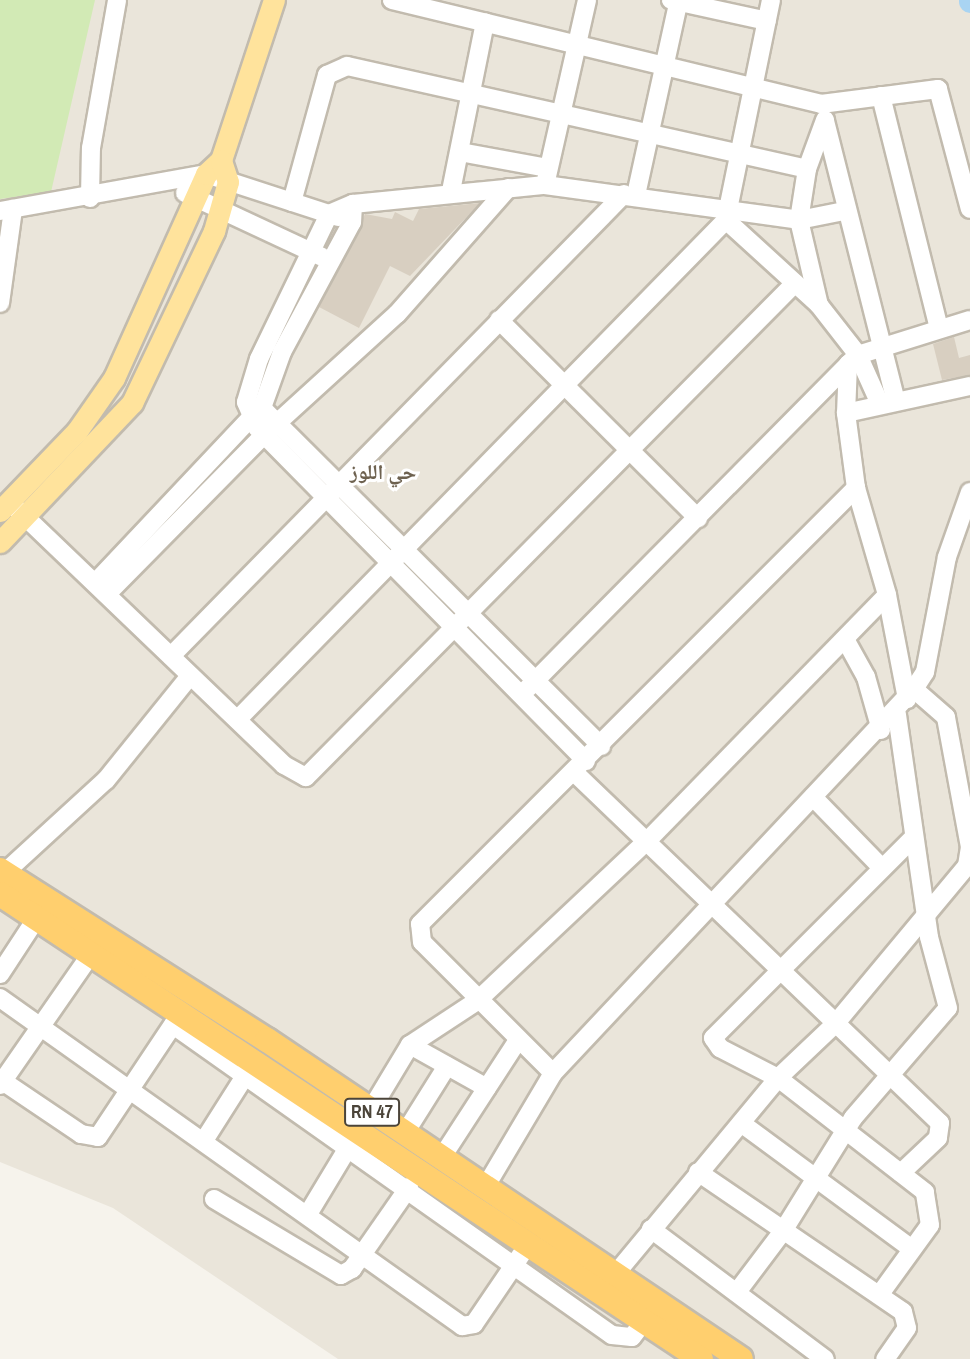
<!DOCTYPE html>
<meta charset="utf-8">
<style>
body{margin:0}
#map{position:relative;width:970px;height:1359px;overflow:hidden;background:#f6f3ec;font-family:"Archivo Narrow","Noto Naskh Arabic",sans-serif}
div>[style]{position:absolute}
.residential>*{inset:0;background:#eae5da}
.green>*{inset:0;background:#d2eab5}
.river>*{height:23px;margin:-11.5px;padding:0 11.5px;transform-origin:11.5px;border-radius:11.5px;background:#a9d4f2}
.building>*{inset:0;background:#d8cfc1}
.roads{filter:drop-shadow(2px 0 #c2bbae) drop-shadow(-2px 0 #c2bbae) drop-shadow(0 2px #c2bbae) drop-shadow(0 -2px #c2bbae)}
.minor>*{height:18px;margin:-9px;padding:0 9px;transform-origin:9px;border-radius:9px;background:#fff}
.major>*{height:21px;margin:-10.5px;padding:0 10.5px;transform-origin:10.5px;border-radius:10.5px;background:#ffe39c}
.highway>*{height:24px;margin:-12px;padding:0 12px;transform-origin:12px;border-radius:12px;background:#ffcf6e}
span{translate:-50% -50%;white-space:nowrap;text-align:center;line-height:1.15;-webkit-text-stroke:6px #fff;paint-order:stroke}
.shield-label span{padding:2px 5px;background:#fff;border:2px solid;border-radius:5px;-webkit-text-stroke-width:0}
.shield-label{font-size:18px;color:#4b4439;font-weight:700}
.neighbourhood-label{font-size:21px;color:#6e6250;font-weight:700}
</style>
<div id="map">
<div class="residential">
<div style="clip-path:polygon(0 0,970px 0,970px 1359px,338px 1359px,113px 1208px,0 1162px)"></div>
</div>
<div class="green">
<div style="clip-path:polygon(0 0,95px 0,51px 192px,0 199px)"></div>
</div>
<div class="river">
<div style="left:970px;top:0;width:1px;rotate:90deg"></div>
</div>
<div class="building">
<div style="clip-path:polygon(480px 203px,410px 276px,390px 266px,359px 328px,319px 307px,365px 214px,392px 219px,395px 212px,413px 221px,419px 209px)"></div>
<div style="clip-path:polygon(954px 337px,959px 358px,970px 355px,970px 375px,942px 380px,933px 344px)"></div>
</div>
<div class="roads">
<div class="minor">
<div style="left:392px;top:0;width:441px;rotate:13.6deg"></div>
<div style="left:821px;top:104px;width:118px;rotate:-7.3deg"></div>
<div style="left:938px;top:89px;width:124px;rotate:75.1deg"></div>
<div style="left:671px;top:0;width:98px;rotate:12.3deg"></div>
<div style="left:771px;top:0;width:225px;rotate:101.6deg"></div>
<div style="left:726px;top:220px;width:126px;rotate:42.4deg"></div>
<div style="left:881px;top:96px;width:240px;rotate:76deg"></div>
<div style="left:825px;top:120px;width:52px;rotate:110.2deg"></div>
<div style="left:807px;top:169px;width:52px;rotate:98.9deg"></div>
<div style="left:799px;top:220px;width:87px;rotate:76.8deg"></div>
<div style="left:819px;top:305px;width:63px;rotate:52deg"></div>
<div style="left:858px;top:355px;width:54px;rotate:65.8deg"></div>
<div style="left:825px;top:121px;width:289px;rotate:75.8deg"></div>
<div style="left:460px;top:152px;width:89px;rotate:10.3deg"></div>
<div style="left:545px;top:185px;width:190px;rotate:-77.2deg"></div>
<div style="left:451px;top:191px;width:172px;rotate:-78.6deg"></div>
<div style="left:185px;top:193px;width:151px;rotate:25deg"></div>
<div style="left:636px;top:195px;width:200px;rotate:-77.6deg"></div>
<div style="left:90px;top:198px;width:50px;rotate:-88.9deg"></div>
<div style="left:91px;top:148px;width:150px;rotate:-80deg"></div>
<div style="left:292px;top:202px;width:132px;rotate:-74.6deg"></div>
<div style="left:327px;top:75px;width:22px;rotate:-24deg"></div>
<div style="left:347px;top:66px;width:471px;rotate:12.6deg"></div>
<div style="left:353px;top:204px;width:18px;rotate:93deg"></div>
<div style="left:352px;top:222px;width:148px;rotate:118.3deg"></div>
<div style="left:282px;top:352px;width:59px;rotate:109.7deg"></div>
<div style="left:262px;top:408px;width:479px;rotate:44.9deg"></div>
<div style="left:0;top:211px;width:209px;rotate:-10.2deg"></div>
<div style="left:206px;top:174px;width:139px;rotate:18deg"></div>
<div style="left:0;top:303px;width:95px;rotate:-82.1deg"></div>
<div style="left:499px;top:320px;width:281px;rotate:44.9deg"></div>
<div style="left:848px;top:364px;width:49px;rotate:92.3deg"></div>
<div style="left:846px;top:413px;width:76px;rotate:82.4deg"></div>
<div style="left:856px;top:488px;width:111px;rotate:73.8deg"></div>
<div style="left:887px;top:595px;width:106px;rotate:79.1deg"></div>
<div style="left:846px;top:413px;width:127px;rotate:-12.3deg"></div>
<div style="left:16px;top:508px;width:371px;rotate:43.8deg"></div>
<div style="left:284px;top:765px;width:25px;rotate:29deg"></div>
<div style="left:306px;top:777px;width:695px;rotate:-45.29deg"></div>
<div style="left:97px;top:581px;width:233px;rotate:-46.7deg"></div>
<div style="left:108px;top:593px;width:223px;rotate:-45.4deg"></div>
<div style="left:265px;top:434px;width:178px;rotate:-42.3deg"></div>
<div style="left:397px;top:314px;width:168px;rotate:-48.6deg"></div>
<div style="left:845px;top:639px;width:43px;rotate:61.1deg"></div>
<div style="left:866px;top:677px;width:55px;rotate:74.2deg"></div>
<div style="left:171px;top:656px;width:647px;rotate:-45.56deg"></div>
<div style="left:528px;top:688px;width:469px;rotate:-45.3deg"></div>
<div style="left:858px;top:355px;width:117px;rotate:-17.4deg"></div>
<div style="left:238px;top:719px;width:698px;rotate:-45.64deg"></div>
<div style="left:586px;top:761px;width:469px;rotate:-134.6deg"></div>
<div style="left:257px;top:427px;width:27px;rotate:-114deg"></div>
<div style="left:246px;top:402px;width:45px;rotate:-73.2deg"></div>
<div style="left:259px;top:359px;width:161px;rotate:-64.2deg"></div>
<div style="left:329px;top:214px;width:26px;rotate:-23deg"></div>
<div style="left:353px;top:204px;width:193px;rotate:-5.7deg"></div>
<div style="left:545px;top:185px;width:256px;rotate:7.8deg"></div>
<div style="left:799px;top:220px;width:46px;rotate:-11.3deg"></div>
<div style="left:574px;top:772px;width:507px;rotate:43.8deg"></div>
<div style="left:940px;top:1123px;width:15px;rotate:98deg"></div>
<div style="left:938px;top:1138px;width:51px;rotate:136.6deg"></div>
<div style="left:813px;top:797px;width:99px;rotate:45.8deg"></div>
<div style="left:0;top:877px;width:144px;rotate:-42.5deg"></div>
<div style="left:106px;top:780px;width:134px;rotate:-51.1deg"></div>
<div style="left:0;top:974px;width:66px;rotate:-56.8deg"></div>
<div style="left:0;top:998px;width:567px;rotate:35.37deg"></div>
<div style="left:462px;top:1326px;width:12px;rotate:-9deg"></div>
<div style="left:474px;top:1324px;width:98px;rotate:-55.8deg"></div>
<div style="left:173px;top:1025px;width:537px;rotate:35.23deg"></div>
<div style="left:612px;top:1335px;width:20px;rotate:6deg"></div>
<div style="left:632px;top:1337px;width:20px;rotate:-53deg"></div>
<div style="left:410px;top:1045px;width:88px;rotate:29.2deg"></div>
<div style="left:553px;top:1073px;width:185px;rotate:-135deg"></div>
<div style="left:422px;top:942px;width:18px;rotate:-96deg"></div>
<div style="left:420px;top:924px;width:617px;rotate:-45deg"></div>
<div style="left:4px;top:1082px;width:93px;rotate:34deg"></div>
<div style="left:81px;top:1134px;width:17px;rotate:10deg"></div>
<div style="left:98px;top:1137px;width:144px;rotate:-56.3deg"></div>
<div style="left:0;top:1085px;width:163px;rotate:-55.2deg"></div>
<div style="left:741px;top:1123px;width:212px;rotate:36.4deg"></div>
<div style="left:405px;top:1133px;width:79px;rotate:-57.9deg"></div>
<div style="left:205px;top:1139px;width:88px;rotate:-57.6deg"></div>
<div style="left:442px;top:1157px;width:140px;rotate:-57deg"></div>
<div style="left:698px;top:1172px;width:248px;rotate:34.3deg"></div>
<div style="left:903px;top:1312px;width:16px;rotate:76deg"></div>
<div style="left:907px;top:1328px;width:38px;rotate:125deg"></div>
<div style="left:486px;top:1186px;width:131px;rotate:-59.3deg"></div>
<div style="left:553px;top:1073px;width:527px;rotate:-46.77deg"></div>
<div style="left:914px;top:689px;width:20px;rotate:-57deg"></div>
<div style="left:925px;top:672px;width:117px;rotate:-79.2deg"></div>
<div style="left:947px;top:557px;width:69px;rotate:-70.5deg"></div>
<div style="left:214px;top:1199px;width:148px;rotate:30.9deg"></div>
<div style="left:341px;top:1275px;width:13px;rotate:-29deg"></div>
<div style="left:352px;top:1269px;width:100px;rotate:-55.2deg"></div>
<div style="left:308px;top:1214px;width:197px;rotate:-58.9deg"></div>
<div style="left:410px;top:1045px;width:80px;rotate:-33.3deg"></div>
<div style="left:477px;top:1001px;width:235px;rotate:-43.3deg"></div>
<div style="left:648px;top:840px;width:342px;rotate:-45.7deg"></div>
<div style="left:651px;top:1229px;width:217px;rotate:36.8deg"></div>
<div style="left:608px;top:1283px;width:266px;rotate:-50.3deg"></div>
<div style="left:778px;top:1078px;width:80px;rotate:-43.5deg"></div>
<div style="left:836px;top:1023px;width:204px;rotate:-50.2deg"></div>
<div style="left:967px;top:866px;width:19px;rotate:-81deg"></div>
<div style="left:970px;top:847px;width:132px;rotate:-100.5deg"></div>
<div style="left:946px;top:717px;width:43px;rotate:-138.8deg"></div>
<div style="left:737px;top:1292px;width:76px;rotate:-53deg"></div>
<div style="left:783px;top:1231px;width:133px;rotate:-58.2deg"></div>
<div style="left:853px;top:1118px;width:145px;rotate:-49.2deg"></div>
<div style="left:948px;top:1008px;width:73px;rotate:-105deg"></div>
<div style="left:929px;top:937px;width:225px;rotate:-98.2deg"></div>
<div style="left:880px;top:1294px;width:85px;rotate:-54.1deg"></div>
<div style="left:930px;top:1225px;width:33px;rotate:-99deg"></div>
<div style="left:925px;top:1192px;width:186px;rotate:-142.2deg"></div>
<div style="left:778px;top:1078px;width:65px;rotate:-152.7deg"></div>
<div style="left:720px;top:1048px;width:12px;rotate:-125deg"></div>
<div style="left:713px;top:1038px;width:283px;rotate:-45deg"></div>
</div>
<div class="major">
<div style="left:0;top:511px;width:111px;rotate:-46.1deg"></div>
<div style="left:77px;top:431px;width:65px;rotate:-55.1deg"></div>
<div style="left:114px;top:378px;width:224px;rotate:-65.7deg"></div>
<div style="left:206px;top:174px;width:21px;rotate:-43deg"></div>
<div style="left:221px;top:160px;width:169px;rotate:-71.7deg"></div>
<div style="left:0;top:542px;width:192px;rotate:-46.5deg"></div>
<div style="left:132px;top:403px;width:191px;rotate:-64.5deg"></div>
<div style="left:214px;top:231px;width:51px;rotate:-74.1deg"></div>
<div style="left:228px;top:182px;width:23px;rotate:-108deg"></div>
</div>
<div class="highway">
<div style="left:0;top:870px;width:317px;rotate:32.5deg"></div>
<div style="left:267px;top:1040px;width:571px;rotate:33.94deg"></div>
<div style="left:0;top:894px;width:841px;rotate:33.56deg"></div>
</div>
</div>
<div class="shield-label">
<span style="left:372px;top:1112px">RN 47</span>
</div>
<div class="neighbourhood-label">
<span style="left:383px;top:472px">حي اللوز</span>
</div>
</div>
